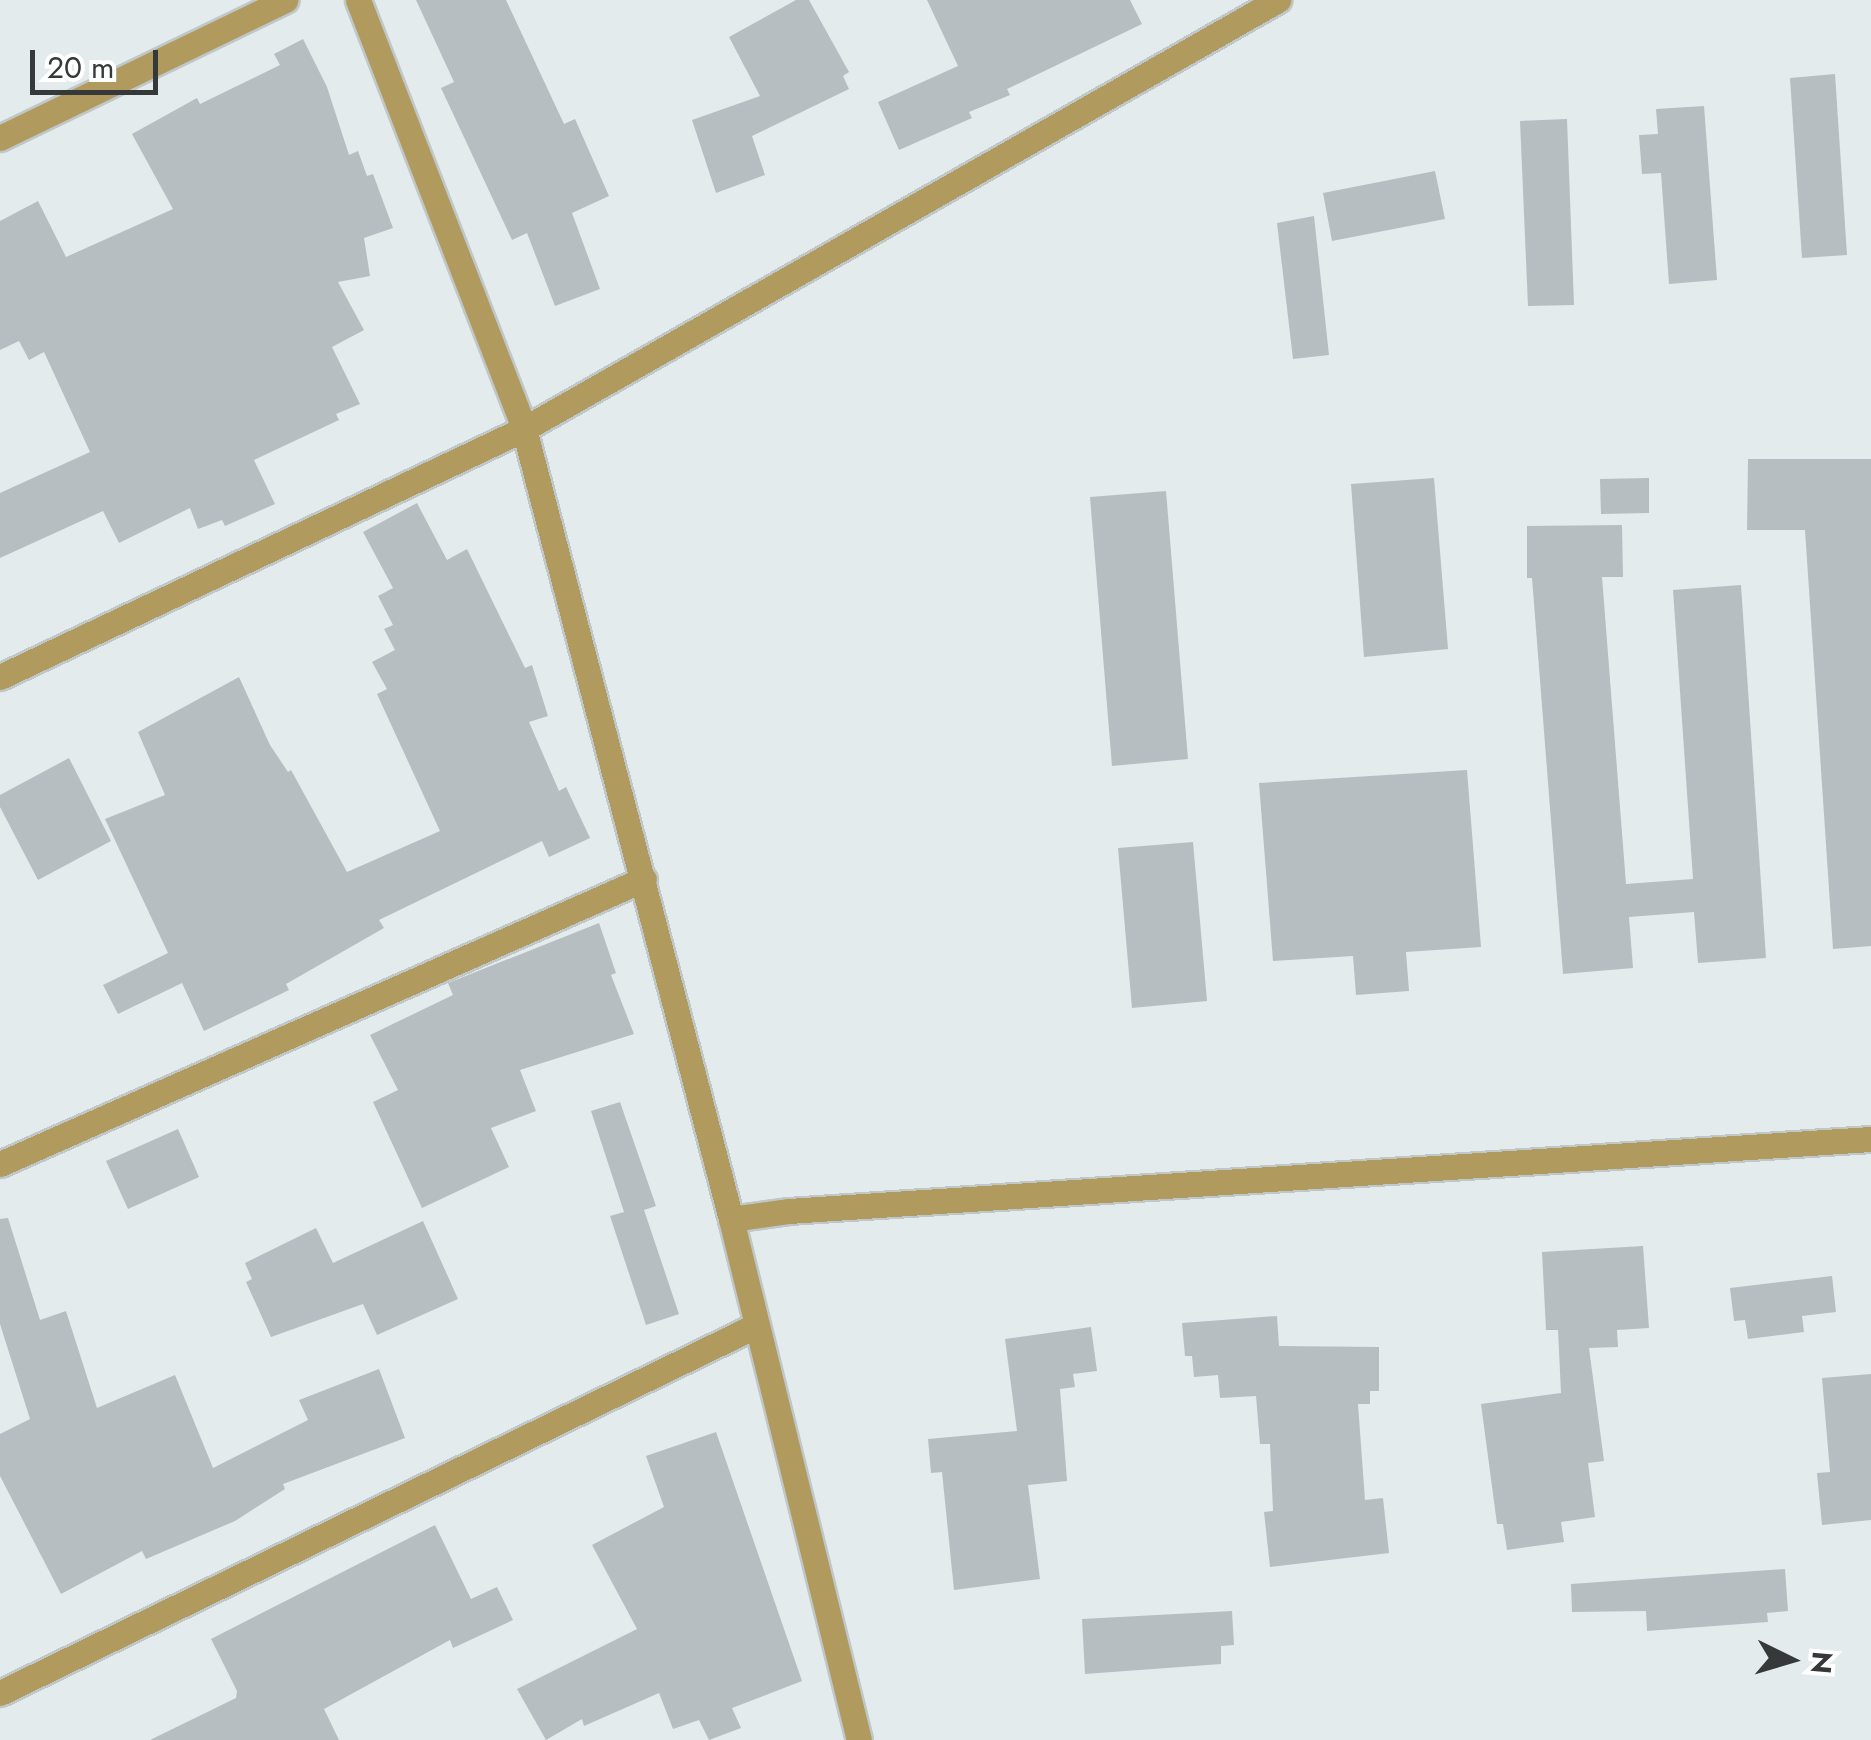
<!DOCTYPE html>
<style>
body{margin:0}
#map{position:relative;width:1871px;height:1740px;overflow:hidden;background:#e3ebed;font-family:Jost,sans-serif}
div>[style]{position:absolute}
.building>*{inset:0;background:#b7bec1}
.roads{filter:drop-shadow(2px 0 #c0c7c9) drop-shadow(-2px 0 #c0c7c9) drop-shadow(0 2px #c0c7c9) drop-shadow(0 -2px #c0c7c9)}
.minor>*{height:25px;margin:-12.5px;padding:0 12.5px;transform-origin:12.5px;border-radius:12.5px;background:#b19a5d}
span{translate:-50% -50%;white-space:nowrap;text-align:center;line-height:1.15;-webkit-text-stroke:9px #fff;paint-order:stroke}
.north{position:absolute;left:1741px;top:1610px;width:100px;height:100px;-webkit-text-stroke:8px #fff;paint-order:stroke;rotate:95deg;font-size:28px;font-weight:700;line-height:40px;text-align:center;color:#36393a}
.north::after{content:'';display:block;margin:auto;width:35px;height:45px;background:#36393a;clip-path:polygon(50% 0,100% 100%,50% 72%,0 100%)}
.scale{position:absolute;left:30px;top:50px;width:128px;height:45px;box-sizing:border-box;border:5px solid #36393a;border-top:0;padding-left:12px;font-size:30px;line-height:35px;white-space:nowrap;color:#36393a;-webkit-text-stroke:8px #fff;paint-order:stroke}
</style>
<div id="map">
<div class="building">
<div style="clip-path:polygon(416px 0,506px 0,564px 124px,575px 119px,609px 196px,572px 213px,600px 289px,555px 306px,527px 233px,512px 240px,441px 88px,454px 82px)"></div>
<div style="clip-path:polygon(796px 0,809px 0,849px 72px,843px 76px,849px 89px,752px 136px,765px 175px,716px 193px,692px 120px,760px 96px,729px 37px)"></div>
<div style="clip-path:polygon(927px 0,1130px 0,1142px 24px,1007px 89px,1010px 95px,969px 112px,972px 118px,899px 150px,878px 102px,958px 66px)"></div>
<div style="clip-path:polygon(303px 39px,327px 87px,349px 155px,358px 151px,367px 176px,373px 174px,393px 228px,364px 238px,370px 276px,338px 282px,364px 330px,332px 347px,360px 404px,336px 414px,339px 420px,254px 460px,275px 504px,225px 526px,222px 520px,198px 529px,190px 508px,119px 543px,103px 511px,0 558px,0 493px,90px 452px,44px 352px,29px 360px,19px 341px,0 350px,0 221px,38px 201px,66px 257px,173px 209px,132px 134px,197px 98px,200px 104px,280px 65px,274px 54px)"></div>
<div style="clip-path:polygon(1835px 74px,1847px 255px,1802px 258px,1790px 78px)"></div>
<div style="clip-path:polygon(1704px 106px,1717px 280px,1669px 284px,1661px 173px,1642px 174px,1639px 135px,1658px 134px,1656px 109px)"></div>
<div style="clip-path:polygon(1567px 119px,1574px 305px,1528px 306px,1520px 121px)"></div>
<div style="clip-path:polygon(1435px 171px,1445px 219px,1332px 241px,1323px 193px)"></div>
<div style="clip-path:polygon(1314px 216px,1329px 355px,1293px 359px,1277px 223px)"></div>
<div style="clip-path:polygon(1748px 459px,1871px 459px,1871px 946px,1833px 949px,1805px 530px,1747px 530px)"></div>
<div style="clip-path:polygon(1434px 478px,1448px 649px,1364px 657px,1351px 484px)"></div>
<div style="clip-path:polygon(1649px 478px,1649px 513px,1601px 514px,1600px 479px)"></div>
<div style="clip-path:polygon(1166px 491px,1188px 759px,1112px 766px,1090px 497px)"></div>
<div style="clip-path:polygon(417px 503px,447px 560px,467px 549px,525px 668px,532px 665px,548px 716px,529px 722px,559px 791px,566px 787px,590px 838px,549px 857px,542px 841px,379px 920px,384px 928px,286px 984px,289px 990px,204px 1031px,182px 983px,118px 1014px,103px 985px,168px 953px,105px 819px,165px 795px,138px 732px,239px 677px,270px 745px,288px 772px,291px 770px,347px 872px,440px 831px,377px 694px,387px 689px,372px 662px,395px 650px,384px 629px,393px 625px,378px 596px,393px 588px,363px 532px)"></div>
<div style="clip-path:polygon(1622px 525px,1623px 577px,1602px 577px,1626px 884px,1693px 879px,1673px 590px,1741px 585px,1766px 958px,1698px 963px,1694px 912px,1629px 917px,1633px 968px,1563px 974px,1532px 578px,1527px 578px,1527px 526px)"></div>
<div style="clip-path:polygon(69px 758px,111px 841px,38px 880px,0 807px,0 795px)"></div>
<div style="clip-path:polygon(1467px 770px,1481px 947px,1406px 952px,1409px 991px,1356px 995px,1353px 956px,1273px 961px,1259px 783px)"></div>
<div style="clip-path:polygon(1193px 842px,1207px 1001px,1132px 1008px,1118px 848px)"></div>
<div style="clip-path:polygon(599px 923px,616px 973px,611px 975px,634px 1034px,520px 1070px,536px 1111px,491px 1128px,509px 1167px,422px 1208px,373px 1102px,398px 1090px,370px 1035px,453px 995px,448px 983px)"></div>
<div style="clip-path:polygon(620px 1102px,656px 1206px,644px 1210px,679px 1314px,646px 1325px,610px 1216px,624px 1212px,591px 1111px)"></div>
<div style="clip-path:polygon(178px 1129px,199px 1177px,128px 1209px,106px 1161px)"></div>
<div style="clip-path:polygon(8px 1218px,40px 1320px,66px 1311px,97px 1408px,175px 1375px,213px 1468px,308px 1420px,299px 1400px,379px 1369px,405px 1438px,283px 1484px,285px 1489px,235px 1521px,146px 1559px,142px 1551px,61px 1594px,0 1476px,0 1434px,30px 1419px,0 1324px,0 1219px)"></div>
<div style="clip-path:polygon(423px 1221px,458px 1299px,377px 1335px,363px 1304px,271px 1337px,246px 1282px,252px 1279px,245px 1263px,316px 1228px,333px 1263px)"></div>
<div style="clip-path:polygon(1643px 1246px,1649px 1328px,1617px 1330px,1618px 1347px,1589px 1348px,1604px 1461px,1588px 1463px,1595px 1517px,1561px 1522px,1564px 1542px,1507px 1550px,1503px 1524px,1497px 1524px,1481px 1404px,1561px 1393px,1558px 1330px,1546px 1330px,1542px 1252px)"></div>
<div style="clip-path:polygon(1832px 1276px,1836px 1312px,1802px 1316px,1804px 1332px,1748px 1339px,1745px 1320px,1734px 1321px,1730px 1288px)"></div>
<div style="clip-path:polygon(1277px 1316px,1279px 1346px,1379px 1347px,1379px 1391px,1370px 1391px,1370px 1404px,1358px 1404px,1365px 1500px,1383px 1498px,1389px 1553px,1270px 1567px,1264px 1512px,1273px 1511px,1270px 1444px,1260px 1444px,1256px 1396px,1220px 1398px,1218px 1375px,1194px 1377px,1192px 1356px,1185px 1356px,1182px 1323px)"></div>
<div style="clip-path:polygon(1091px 1327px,1097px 1371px,1073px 1374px,1075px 1387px,1060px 1389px,1067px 1481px,1028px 1485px,1040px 1579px,954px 1590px,942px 1472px,931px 1473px,928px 1439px,1017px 1431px,1005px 1339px)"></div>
<div style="clip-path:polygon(1871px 1374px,1871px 1520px,1822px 1525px,1817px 1473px,1830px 1472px,1822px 1378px)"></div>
<div style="clip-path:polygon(716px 1432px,802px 1681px,732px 1708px,741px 1728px,709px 1740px,699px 1720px,673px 1729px,659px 1693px,584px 1726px,582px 1719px,546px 1740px,517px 1689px,637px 1629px,592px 1545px,664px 1507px,646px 1456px)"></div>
<div style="clip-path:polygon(435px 1525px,471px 1599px,497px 1587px,513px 1620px,453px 1648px,450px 1640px,324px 1709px,339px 1740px,150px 1740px,236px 1698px,237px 1691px,211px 1639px)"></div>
<div style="clip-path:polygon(1785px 1569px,1788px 1611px,1767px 1613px,1768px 1622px,1647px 1631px,1646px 1611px,1572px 1612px,1571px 1584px)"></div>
<div style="clip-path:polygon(1232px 1611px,1234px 1645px,1221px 1646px,1221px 1664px,1085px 1674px,1082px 1619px)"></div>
</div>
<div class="roads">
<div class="minor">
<div style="left:358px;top:0;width:460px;rotate:68.8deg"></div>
<div style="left:524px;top:429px;width:817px;rotate:75.32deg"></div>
<div style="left:731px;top:1219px;width:536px;rotate:76.2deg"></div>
<div style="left:0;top:138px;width:317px;rotate:-25.8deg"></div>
<div style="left:0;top:677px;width:580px;rotate:-25.33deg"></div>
<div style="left:524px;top:429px;width:868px;rotate:-29.64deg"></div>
<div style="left:0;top:1164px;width:704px;rotate:-23.87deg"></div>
<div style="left:731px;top:1219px;width:59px;rotate:-7.9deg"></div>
<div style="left:789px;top:1211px;width:1084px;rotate:-3.81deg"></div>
<div style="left:0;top:1693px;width:839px;rotate:-25.92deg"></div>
</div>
</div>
<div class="north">N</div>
<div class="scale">20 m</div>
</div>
